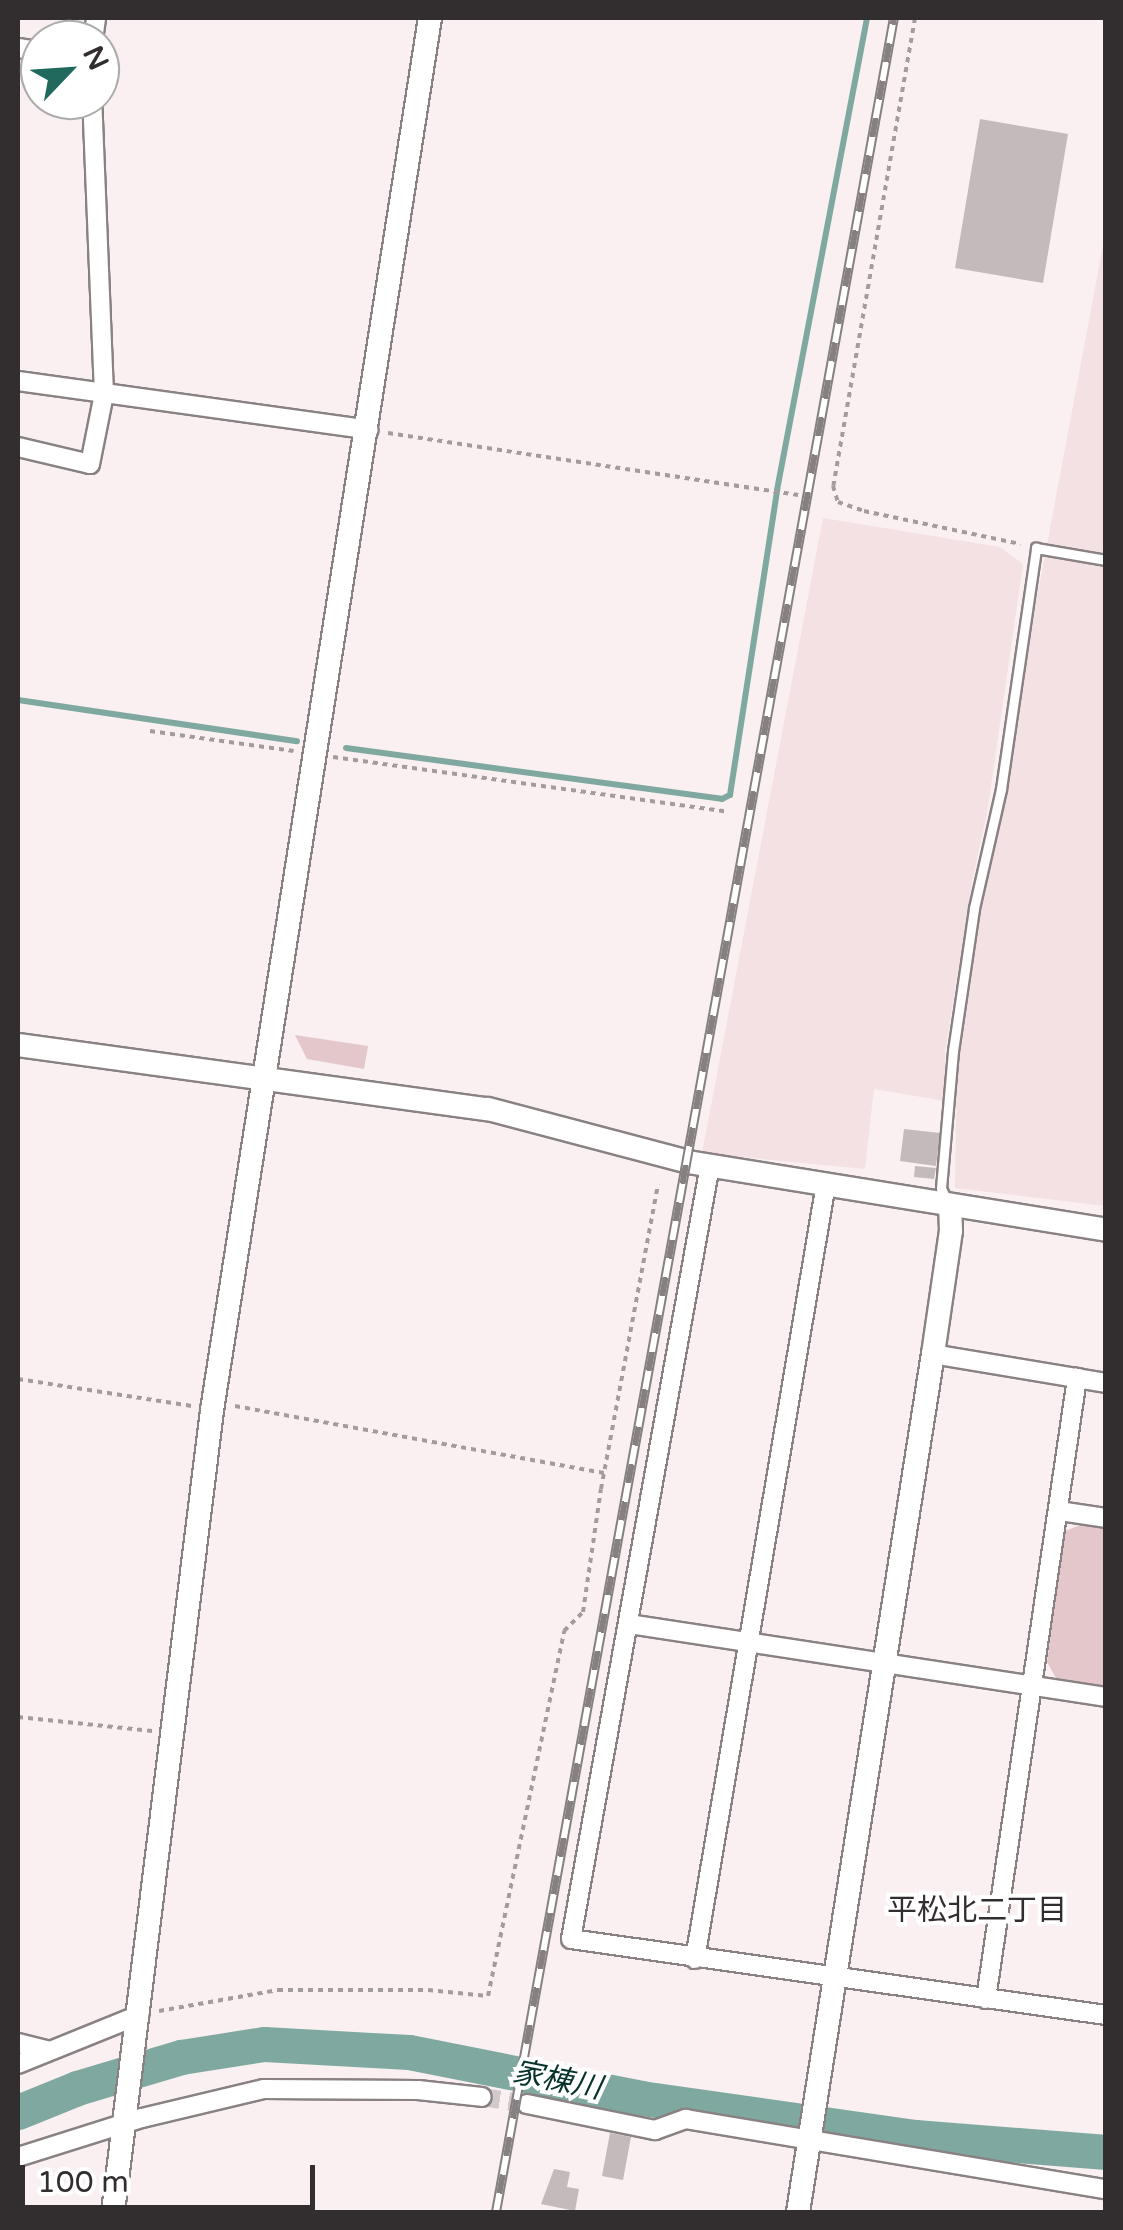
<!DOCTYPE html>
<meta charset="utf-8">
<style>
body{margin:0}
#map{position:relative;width:1123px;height:2230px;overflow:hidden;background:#faf0f1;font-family:"Varela Round","Noto Sans JP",sans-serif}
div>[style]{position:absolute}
.built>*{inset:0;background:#f4e1e3}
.green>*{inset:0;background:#e3c7ca}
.stream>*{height:6px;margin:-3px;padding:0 3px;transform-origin:3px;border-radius:3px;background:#7fa9a0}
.river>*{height:35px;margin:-17.5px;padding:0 17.5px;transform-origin:17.5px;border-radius:17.5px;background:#7fa9a0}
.building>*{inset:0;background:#c3babb}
.minor-tunnel>*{height:18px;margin-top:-9px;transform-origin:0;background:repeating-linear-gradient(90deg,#d2c9ca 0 18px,transparent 0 27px)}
.path>*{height:4px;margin-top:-2px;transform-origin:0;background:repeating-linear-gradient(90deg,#a39c9d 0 5px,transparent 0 10px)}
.roads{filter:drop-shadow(2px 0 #898182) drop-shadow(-2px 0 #898182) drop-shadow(0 2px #898182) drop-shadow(0 -2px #898182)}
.service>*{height:9px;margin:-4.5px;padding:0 4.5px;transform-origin:4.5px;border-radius:4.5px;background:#fff}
.minor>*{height:18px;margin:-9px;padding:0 9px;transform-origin:9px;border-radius:9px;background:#fff}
.tertiary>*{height:22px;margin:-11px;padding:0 11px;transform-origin:11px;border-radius:11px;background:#fff}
.rail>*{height:10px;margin-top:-5px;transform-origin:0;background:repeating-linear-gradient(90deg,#fff 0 19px,#878081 0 38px);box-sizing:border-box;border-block:2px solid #878081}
span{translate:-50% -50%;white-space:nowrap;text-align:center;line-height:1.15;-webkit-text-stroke:8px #fff;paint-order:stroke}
.neighbourhood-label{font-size:30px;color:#322e2f}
.water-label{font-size:30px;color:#08322c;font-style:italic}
.frame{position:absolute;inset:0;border:20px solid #322e2f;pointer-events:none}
.north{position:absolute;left:20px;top:20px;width:100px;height:100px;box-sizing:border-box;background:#fff;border:2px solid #adabac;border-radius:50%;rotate:65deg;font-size:28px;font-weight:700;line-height:40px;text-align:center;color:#322e2f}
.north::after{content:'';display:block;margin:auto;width:35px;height:45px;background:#22695d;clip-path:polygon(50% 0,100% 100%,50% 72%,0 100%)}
.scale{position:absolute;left:20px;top:2165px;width:295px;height:45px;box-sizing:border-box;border:5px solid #322e2f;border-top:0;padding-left:12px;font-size:30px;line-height:35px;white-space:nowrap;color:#322e2f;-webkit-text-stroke:8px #fff;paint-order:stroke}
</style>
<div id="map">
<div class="built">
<div style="clip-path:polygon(1105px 235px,1105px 1206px,955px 1188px,957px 1054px,979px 908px)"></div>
<div style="clip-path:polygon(823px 518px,1000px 547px,1023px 564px,987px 814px,972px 881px,945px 1053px,945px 1101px,874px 1089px,865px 1169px,702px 1153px)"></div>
</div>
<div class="green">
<div style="clip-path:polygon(295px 1035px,368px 1046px,364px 1069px,307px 1059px)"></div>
<div style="clip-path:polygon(1083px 1524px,1105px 1528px,1105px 1686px,1056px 1678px,1047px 1662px,1065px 1531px)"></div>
</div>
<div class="stream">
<div style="left:18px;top:700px;width:282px;rotate:8.4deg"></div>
<div style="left:346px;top:748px;width:379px;rotate:7.7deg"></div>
<div style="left:722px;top:799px;width:9px;rotate:-27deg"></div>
<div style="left:730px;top:795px;width:309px;rotate:-81.2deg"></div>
<div style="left:777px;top:490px;width:481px;rotate:-79.2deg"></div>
</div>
<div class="river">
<div style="left:18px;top:2112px;width:64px;rotate:-22.1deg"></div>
<div style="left:77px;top:2088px;width:109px;rotate:-16.6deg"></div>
<div style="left:181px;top:2057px;width:84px;rotate:-8.9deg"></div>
<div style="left:264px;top:2044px;width:145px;rotate:3.2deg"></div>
<div style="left:409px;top:2052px;width:237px;rotate:11.2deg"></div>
<div style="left:641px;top:2098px;width:277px;rotate:8.1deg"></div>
<div style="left:915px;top:2137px;width:192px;rotate:4.5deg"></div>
</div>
<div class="building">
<div style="clip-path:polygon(980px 119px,1068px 134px,1043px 283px,955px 268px)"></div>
<div style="clip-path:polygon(904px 1129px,940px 1133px,936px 1166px,900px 1161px)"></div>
<div style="clip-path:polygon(915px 1166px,936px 1168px,934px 1179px,914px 1177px)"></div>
<div style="clip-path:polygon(610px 2133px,631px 2137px,623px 2180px,602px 2176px)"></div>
<div style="clip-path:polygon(554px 2169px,570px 2172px,567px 2187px,579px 2189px,575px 2211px,541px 2204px)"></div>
</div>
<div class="minor-tunnel">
<div style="left:482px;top:2097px;width:46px;rotate:8.8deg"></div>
</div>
<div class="path">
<div style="left:915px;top:18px;width:475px;rotate:99.9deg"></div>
<div style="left:833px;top:486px;width:17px;rotate:73deg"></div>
<div style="left:838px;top:502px;width:28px;rotate:19deg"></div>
<div style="left:864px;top:511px;width:160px;rotate:11.9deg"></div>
<div style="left:388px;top:433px;width:415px;rotate:8.6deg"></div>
<div style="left:150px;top:731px;width:145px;rotate:7.9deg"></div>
<div style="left:333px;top:757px;width:399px;rotate:7.9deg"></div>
<div style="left:18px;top:1379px;width:176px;rotate:8.8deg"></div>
<div style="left:235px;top:1406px;width:375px;rotate:10.3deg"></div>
<div style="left:18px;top:1717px;width:135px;rotate:6deg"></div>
<div style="left:159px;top:2011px;width:121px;rotate:-10deg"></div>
<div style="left:278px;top:1990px;width:150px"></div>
<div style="left:428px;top:1990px;width:60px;rotate:5.7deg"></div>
<div style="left:488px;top:1996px;width:373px;rotate:-78.2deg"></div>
<div style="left:564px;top:1631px;width:27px;rotate:-45deg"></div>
<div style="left:583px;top:1612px;width:124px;rotate:-81.7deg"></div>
<div style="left:601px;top:1489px;width:310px;rotate:-79.4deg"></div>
</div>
<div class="roads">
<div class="service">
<div style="left:947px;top:1201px;width:14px;rotate:-115deg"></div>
<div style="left:941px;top:1188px;width:138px;rotate:-85deg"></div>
<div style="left:953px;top:1051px;width:145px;rotate:-81.6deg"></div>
<div style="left:974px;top:908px;width:122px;rotate:-77.2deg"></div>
<div style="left:1001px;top:789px;width:244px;rotate:-81.7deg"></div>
<div style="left:1036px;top:548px;width:71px;rotate:9.7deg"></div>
</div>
<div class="minor">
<div style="left:93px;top:40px;width:22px;rotate:-82deg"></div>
<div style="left:18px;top:48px;width:22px;rotate:8deg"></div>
<div style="left:18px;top:381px;width:354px;rotate:7.9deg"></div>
<div style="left:18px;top:447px;width:74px;rotate:13.3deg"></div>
<div style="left:90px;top:464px;width:71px;rotate:-78.7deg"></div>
<div style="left:104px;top:394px;width:294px;rotate:-92.3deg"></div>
<div style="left:710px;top:1165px;width:786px;rotate:100.18deg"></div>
<div style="left:571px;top:1939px;width:540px;rotate:8.09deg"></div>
<div style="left:933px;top:1354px;width:175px;rotate:9.5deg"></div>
<div style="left:1059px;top:1511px;width:48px;rotate:8.5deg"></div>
<div style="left:629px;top:1624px;width:483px;rotate:8.7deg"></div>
<div style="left:695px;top:1959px;width:786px;rotate:-80.41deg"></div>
<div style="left:986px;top:1999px;width:628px;rotate:-81.66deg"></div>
<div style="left:18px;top:2043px;width:30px;rotate:14deg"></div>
<div style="left:18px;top:2064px;width:131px;rotate:-22deg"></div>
<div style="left:527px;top:2104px;width:131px;rotate:11.5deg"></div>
<div style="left:655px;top:2130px;width:33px;rotate:-20deg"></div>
<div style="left:686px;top:2119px;width:426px;rotate:9.5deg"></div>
<div style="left:18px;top:2157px;width:130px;rotate:-17.5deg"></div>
<div style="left:142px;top:2118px;width:125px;rotate:-13.4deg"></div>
<div style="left:264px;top:2089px;width:154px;rotate:0.4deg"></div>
<div style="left:418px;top:2090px;width:64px;rotate:6.2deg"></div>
</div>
<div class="tertiary">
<div style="left:18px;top:1045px;width:474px;rotate:7.8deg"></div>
<div style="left:488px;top:1109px;width:207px;rotate:14.8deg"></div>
<div style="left:688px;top:1162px;width:423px;rotate:9.2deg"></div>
<div style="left:113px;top:2212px;width:808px;rotate:-82.96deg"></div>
<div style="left:212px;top:1410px;width:1409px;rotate:-81.1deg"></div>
<div style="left:798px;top:2212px;width:869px;rotate:-81.06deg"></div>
<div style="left:933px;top:1354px;width:124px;rotate:-81.7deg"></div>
<div style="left:951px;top:1231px;width:23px;rotate:-92deg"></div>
</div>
</div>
<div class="rail">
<div style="left:496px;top:2212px;width:2230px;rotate:-79.72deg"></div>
</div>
<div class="neighbourhood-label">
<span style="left:977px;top:1911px">平松北二丁目</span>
</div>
<div class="water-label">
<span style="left:557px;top:2081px;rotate:11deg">家棟川</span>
</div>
<div class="frame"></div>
<div class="north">N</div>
<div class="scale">100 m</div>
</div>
